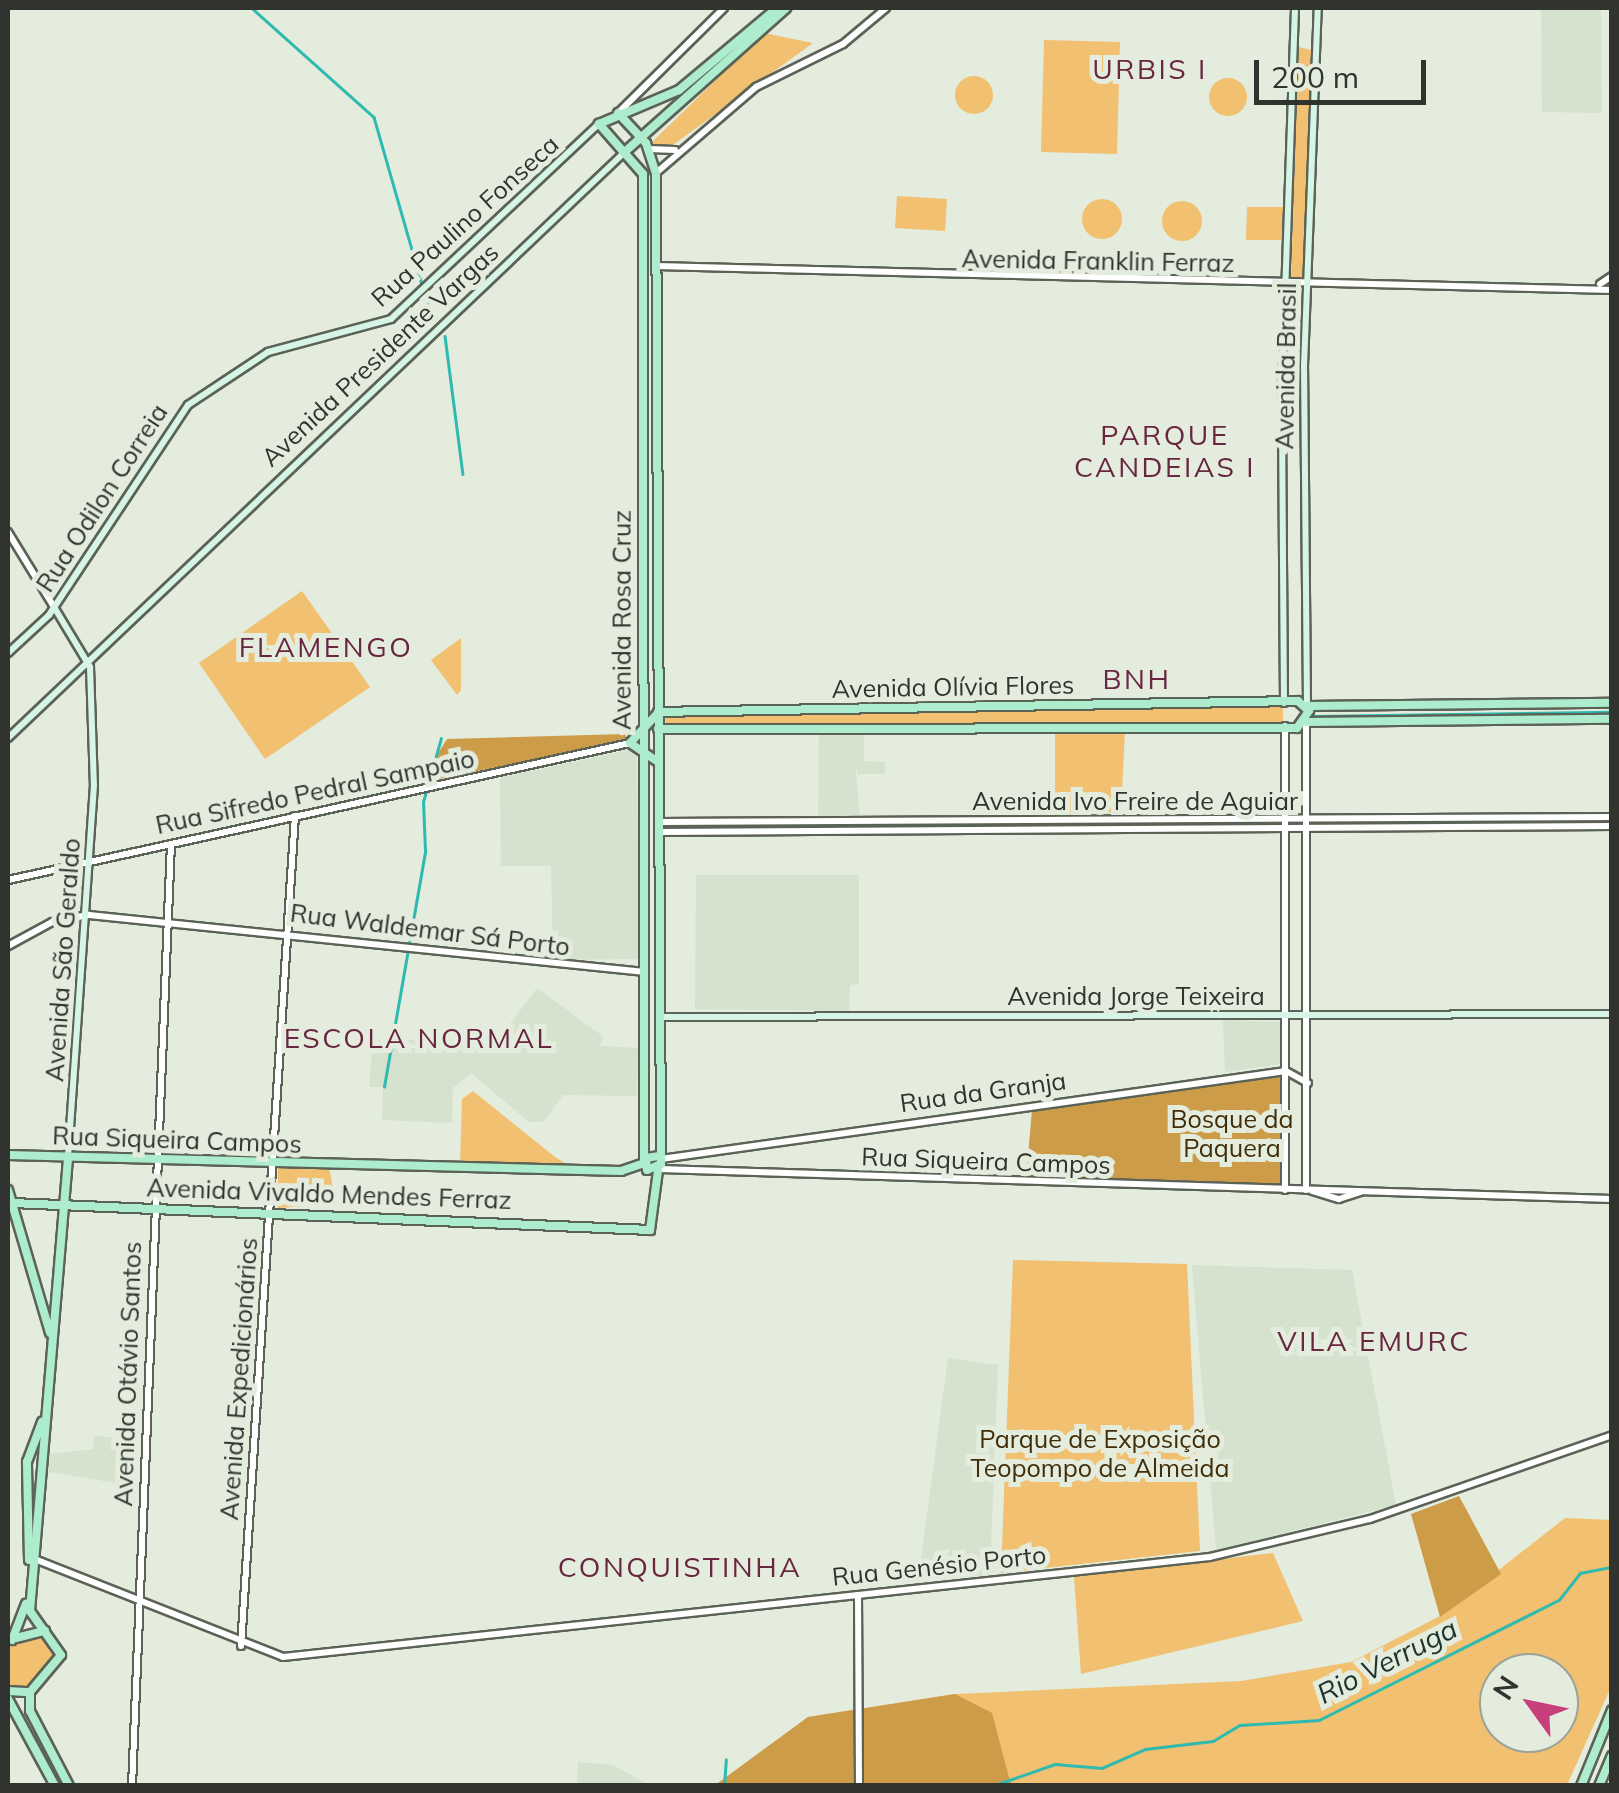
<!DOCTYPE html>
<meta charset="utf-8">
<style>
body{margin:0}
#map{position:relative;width:1619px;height:1793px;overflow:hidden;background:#e4ecde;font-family:Mulish,sans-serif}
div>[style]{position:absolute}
.built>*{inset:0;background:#d5e2cd}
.green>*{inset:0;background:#f1c070}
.round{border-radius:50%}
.forest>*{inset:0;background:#cc9c49}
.stream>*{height:2.5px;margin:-1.25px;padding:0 1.25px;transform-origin:1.25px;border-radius:1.25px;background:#2ebab0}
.roads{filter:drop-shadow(2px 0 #5b6256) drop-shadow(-2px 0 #5b6256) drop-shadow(0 2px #5b6256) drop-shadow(0 -2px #5b6256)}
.tertiary>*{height:6px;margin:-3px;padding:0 3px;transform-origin:3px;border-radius:3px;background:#fff}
.secondary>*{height:6px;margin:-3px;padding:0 3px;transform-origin:3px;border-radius:3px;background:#d6f5e6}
.primary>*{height:8px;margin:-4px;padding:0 4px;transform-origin:4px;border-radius:4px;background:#adeccd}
span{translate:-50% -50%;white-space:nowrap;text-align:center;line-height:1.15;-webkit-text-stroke:10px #e4ecde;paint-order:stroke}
.street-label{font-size:25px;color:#30332e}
.park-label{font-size:25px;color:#412e09}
.neighbourhood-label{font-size:28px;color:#682641;letter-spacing:2.5px}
.water-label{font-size:28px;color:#1b322f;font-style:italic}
.frame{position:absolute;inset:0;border:10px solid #30332e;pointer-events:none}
.north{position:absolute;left:1479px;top:1653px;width:100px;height:100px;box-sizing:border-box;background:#e4ecde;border:2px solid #9ca298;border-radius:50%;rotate:303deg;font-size:28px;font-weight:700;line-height:40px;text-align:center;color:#30332e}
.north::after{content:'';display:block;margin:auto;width:35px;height:45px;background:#c73f7b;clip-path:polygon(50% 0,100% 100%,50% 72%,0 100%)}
.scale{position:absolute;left:1254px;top:60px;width:172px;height:45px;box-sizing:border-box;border:5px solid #30332e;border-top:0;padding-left:12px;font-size:30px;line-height:35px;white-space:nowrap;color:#30332e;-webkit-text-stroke:8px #e4ecde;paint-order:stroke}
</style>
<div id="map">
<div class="built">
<div style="clip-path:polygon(1541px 8px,1601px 8px,1602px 113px,1542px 112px)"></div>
<div style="clip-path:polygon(819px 730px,864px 730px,864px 761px,885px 762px,885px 774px,858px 774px,855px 762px,860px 818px,818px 817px)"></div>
<div style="clip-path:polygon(628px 750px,637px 757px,639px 959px,553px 960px,551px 866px,501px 866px,500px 778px)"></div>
<div style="clip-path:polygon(696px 875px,859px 875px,859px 984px,850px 985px,849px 1011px,695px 1009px)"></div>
<div style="clip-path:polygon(537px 988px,604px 1037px,599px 1046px,638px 1048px,637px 1096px,563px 1095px,543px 1122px,529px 1122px,471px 1073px,453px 1088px,452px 1123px,382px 1120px,383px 1087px,369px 1087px,373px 1040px,498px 1040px)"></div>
<div style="clip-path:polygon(1223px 1020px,1281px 1022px,1280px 1064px,1225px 1072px)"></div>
<div style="clip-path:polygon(1192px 1265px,1352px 1270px,1396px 1505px,1216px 1550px)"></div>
<div style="clip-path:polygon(948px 1358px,998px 1365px,990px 1575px,918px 1581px)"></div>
<div style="clip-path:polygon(94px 1436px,138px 1439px,134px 1486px,49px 1472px,50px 1454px,93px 1449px)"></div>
<div style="clip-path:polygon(578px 1762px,613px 1765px,649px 1785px,577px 1785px)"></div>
</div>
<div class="green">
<div style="clip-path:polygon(764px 33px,813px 43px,666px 150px,649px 145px)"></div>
<div style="clip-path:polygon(1044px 40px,1120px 42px,1117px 154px,1041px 152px)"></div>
<div style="clip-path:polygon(1298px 47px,1312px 50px,1303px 282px,1291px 283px)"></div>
<div class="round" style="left:955px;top:76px;width:38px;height:38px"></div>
<div class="round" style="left:1209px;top:78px;width:38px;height:38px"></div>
<div style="clip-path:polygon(897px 196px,947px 199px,945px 231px,895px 228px)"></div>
<div class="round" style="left:1082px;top:199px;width:40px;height:40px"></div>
<div class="round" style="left:1162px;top:201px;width:40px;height:40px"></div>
<div style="clip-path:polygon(1247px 207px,1286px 207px,1285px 240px,1246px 240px)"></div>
<div style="clip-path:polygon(302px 591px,370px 687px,265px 759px,199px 663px)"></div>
<div style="clip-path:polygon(461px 638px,461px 690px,457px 695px,431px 660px)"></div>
<div style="clip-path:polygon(1283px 705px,1283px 723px,666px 726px,665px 715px)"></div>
<div style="clip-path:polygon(1055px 729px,1125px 730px,1121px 812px,1055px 814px)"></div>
<div style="clip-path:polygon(473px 1091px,555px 1157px,573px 1168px,460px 1165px,462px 1099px)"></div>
<div style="clip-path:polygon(278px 1167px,329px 1167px,336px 1204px,278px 1208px)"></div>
<div style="clip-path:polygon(1013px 1260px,1187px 1264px,1200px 1551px,1001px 1573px)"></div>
<div style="clip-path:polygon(evenodd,1565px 1518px,1611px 1520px,1611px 1687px,1567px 1785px,714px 1786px,808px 1717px,955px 1694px,1241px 1681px,1351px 1662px,1440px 1616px,1565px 1518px,1499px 1673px,1559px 1673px,1559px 1733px,1499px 1733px,1499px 1673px)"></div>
<div style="clip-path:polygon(1273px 1553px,1303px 1621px,1081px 1674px,1074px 1577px)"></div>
<div style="clip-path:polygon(45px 1631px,61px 1648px,57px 1665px,30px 1692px,8px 1691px,8px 1641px)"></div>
</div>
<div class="forest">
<div style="clip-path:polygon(625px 734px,627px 740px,419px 783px,447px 739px)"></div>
<div style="clip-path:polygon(1282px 1075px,1285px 1187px,1026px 1179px,1032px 1110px)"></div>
<div style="clip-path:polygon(1459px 1496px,1501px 1574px,1440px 1617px,1411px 1514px)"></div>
<div style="clip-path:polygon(955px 1694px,992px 1713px,1011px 1785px,714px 1786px,808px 1717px)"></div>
</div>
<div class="stream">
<div style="left:252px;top:8px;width:164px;rotate:41.8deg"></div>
<div style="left:374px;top:117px;width:174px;rotate:74deg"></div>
<div style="left:426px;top:297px;width:22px;rotate:63deg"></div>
<div style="left:445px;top:336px;width:139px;rotate:82.6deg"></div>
<div style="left:1314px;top:716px;width:298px;rotate:-0.8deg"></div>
<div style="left:384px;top:1087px;width:240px;rotate:-80.1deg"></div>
<div style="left:425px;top:851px;width:49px;rotate:-92.3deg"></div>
<div style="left:423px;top:802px;width:66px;rotate:-74.3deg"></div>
<div style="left:724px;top:1786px;width:26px;rotate:-86deg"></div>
<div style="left:992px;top:1786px;width:67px;rotate:-19.2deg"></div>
<div style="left:1055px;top:1764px;width:47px;rotate:4.9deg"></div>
<div style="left:1102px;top:1768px;width:47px;rotate:-23.8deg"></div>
<div style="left:1145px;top:1749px;width:68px;rotate:-6.7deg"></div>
<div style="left:1213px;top:1741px;width:31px;rotate:-31deg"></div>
<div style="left:1240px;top:1725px;width:79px;rotate:-3.6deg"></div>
<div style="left:1319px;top:1720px;width:268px;rotate:-26.6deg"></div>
<div style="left:1559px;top:1600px;width:34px;rotate:-52deg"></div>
<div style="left:1580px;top:1573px;width:33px;rotate:-11deg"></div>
</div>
<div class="roads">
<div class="tertiary">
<div style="left:618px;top:113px;width:149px;rotate:-44.7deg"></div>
<div style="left:649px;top:149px;width:26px;rotate:2deg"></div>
<div style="left:656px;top:173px;width:132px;rotate:-40.7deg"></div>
<div style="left:756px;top:87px;width:97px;rotate:-26.3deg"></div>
<div style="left:843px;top:44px;width:56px;rotate:-39.9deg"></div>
<div style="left:656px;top:266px;width:956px;rotate:1.44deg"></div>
<div style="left:1600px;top:284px;width:14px;rotate:-34deg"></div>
<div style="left:8px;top:532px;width:88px;rotate:58.5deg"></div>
<div style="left:1306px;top:723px;width:467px;rotate:90deg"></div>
<div style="left:1285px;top:726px;width:464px;rotate:90deg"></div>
<div style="left:659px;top:822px;width:953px;rotate:-0.3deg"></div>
<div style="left:658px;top:832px;width:954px;rotate:-0.36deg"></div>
<div style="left:8px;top:880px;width:637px;rotate:-12.42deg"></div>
<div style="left:8px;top:946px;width:50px;rotate:-28.6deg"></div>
<div style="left:52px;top:922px;width:38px;rotate:-11deg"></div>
<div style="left:89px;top:915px;width:559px;rotate:5.85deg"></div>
<div style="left:661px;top:1159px;width:631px;rotate:-8.01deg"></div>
<div style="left:1286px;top:1071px;width:25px;rotate:29deg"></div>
<div style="left:660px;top:1169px;width:952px;rotate:1.8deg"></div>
<div style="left:1312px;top:1191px;width:28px;rotate:17deg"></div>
<div style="left:1339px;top:1199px;width:22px;rotate:-18deg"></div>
<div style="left:32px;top:1558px;width:270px;rotate:21.5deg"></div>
<div style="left:283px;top:1657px;width:932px;rotate:-6.16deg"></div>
<div style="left:1210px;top:1557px;width:164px;rotate:-13.4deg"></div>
<div style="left:1370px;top:1519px;width:256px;rotate:-19.1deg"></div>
<div style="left:858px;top:1595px;width:191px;rotate:89.7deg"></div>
<div style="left:241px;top:1646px;width:832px;rotate:-86.28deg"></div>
<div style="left:132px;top:1786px;width:943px;rotate:-87.63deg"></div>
</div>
<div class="secondary">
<div style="left:54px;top:607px;width:70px;rotate:59deg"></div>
<div style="left:90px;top:667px;width:118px;rotate:88.1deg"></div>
<div style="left:94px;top:785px;width:372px;rotate:94deg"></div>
<div style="left:8px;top:653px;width:56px;rotate:-42.8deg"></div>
<div style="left:49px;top:615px;width:252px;rotate:-56.5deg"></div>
<div style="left:188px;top:405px;width:96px;rotate:-33.5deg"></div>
<div style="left:268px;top:352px;width:127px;rotate:-15deg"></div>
<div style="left:391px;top:319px;width:285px;rotate:-43.2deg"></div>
<div style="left:1284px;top:703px;width:322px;rotate:-90.4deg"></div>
<div style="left:1282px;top:381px;width:373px;rotate:-88deg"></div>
<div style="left:1307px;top:705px;width:339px;rotate:-90.5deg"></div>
<div style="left:1304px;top:366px;width:358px;rotate:-87.8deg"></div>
<div style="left:8px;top:738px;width:852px;rotate:-43.53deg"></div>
<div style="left:660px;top:1017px;width:952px;rotate:-0.18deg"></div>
</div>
<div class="primary">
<div style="left:618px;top:113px;width:41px;rotate:47deg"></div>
<div style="left:646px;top:143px;width:32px;rotate:72deg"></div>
<div style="left:656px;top:173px;width:991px;rotate:89.71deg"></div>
<div style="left:661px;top:1164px;width:15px;rotate:157deg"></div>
<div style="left:647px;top:1170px;width:12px;rotate:-95deg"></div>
<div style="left:646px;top:1158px;width:12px;rotate:-9deg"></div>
<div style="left:628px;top:149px;width:212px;rotate:-41.7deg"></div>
<div style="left:1307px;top:706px;width:305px;rotate:-0.6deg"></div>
<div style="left:658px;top:713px;width:41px;rotate:133deg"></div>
<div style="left:630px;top:743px;width:34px;rotate:34deg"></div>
<div style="left:1307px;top:722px;width:305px;rotate:-0.6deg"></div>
<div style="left:658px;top:729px;width:639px;rotate:-0.09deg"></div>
<div style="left:1297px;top:728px;width:21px;rotate:-55deg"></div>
<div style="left:1309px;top:711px;width:15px;rotate:-138deg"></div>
<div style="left:1298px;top:701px;width:640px;rotate:179.02deg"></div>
<div style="left:8px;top:1155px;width:613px;rotate:1.5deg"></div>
<div style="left:621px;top:1171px;width:24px;rotate:-19deg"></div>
<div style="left:644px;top:1160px;width:986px;rotate:-90.06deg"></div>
<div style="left:643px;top:174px;width:67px;rotate:-131.3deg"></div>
<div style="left:599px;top:124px;width:87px;rotate:-23deg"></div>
<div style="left:679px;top:90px;width:128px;rotate:-39.9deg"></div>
<div style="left:8px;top:1190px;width:149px;rotate:73.6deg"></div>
<div style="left:12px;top:1203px;width:639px;rotate:2.42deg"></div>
<div style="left:650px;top:1230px;width:60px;rotate:-82.3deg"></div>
<div style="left:29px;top:1560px;width:98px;rotate:-91.2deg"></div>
<div style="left:27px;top:1462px;width:43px;rotate:-69.4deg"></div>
<div style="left:16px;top:1638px;width:30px;rotate:-14deg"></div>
<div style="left:12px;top:1640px;width:39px;rotate:-69deg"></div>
<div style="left:8px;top:1691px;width:22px;rotate:3deg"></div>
<div style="left:30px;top:1692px;width:48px;rotate:-50deg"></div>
<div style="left:61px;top:1655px;width:54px;rotate:-125.2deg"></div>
<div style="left:30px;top:1611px;width:457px;rotate:-85.2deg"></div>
<div style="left:30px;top:1692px;width:19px;rotate:90deg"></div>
<div style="left:30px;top:1711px;width:85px;rotate:62.5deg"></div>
<div style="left:8px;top:1699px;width:99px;rotate:61.6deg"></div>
<div style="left:1581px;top:1786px;width:82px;rotate:-67.8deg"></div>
<div style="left:1599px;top:1786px;width:33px;rotate:-67deg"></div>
</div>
</div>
<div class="street-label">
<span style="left:465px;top:221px;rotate:-42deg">Rua Paulino Fonseca</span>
<span style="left:1098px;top:261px;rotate:1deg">Avenida Franklin Ferraz</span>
<span style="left:380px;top:355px;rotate:-43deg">Avenida Presidente Vargas</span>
<span style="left:1286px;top:366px;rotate:-89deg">Avenida Brasil</span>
<span style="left:102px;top:498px;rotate:-57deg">Rua Odilon Correia</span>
<span style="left:622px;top:620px;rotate:-90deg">Avenida Rosa Cruz</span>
<span style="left:953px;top:687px;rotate:-1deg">Avenida Olívia Flores</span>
<span style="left:315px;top:792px;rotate:-12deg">Rua Sifredo Pedral Sampaio</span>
<span style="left:1135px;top:801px">Avenida Ivo Freire de Aguiar</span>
<span style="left:430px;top:930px;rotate:7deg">Rua Waldemar Sá Porto</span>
<span style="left:63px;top:960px;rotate:-86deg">Avenida São Geraldo</span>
<span style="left:1136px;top:996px">Avenida Jorge Teixeira</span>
<span style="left:983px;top:1092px;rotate:-8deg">Rua da Granja</span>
<span style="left:177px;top:1140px;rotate:2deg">Rua Siqueira Campos</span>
<span style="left:986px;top:1161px;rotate:2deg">Rua Siqueira Campos</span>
<span style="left:329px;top:1194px;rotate:2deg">Avenida Vivaldo Mendes Ferraz</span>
<span style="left:128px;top:1374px;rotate:-88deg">Avenida Otávio Santos</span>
<span style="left:239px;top:1379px;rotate:-86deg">Avenida Expedicionários</span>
<span style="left:939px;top:1566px;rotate:-6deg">Rua Genésio Porto</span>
</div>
<div class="park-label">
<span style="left:1232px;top:1134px">Bosque da<br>Paquera</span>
<span style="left:1100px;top:1454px">Parque de Exposição<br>Teopompo de Almeida</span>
</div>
<div class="neighbourhood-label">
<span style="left:1150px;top:69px">URBIS I</span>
<span style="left:1165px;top:451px">PARQUE<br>CANDEIAS I</span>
<span style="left:326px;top:647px">FLAMENGO</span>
<span style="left:1137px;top:679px">BNH</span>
<span style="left:419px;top:1038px">ESCOLA NORMAL</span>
<span style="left:1374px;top:1341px">VILA EMURC</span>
<span style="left:680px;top:1567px">CONQUISTINHA</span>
</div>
<div class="water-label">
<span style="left:1387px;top:1661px;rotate:-27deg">Rio Verruga</span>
</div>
<div class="frame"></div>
<div class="north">N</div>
<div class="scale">200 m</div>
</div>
